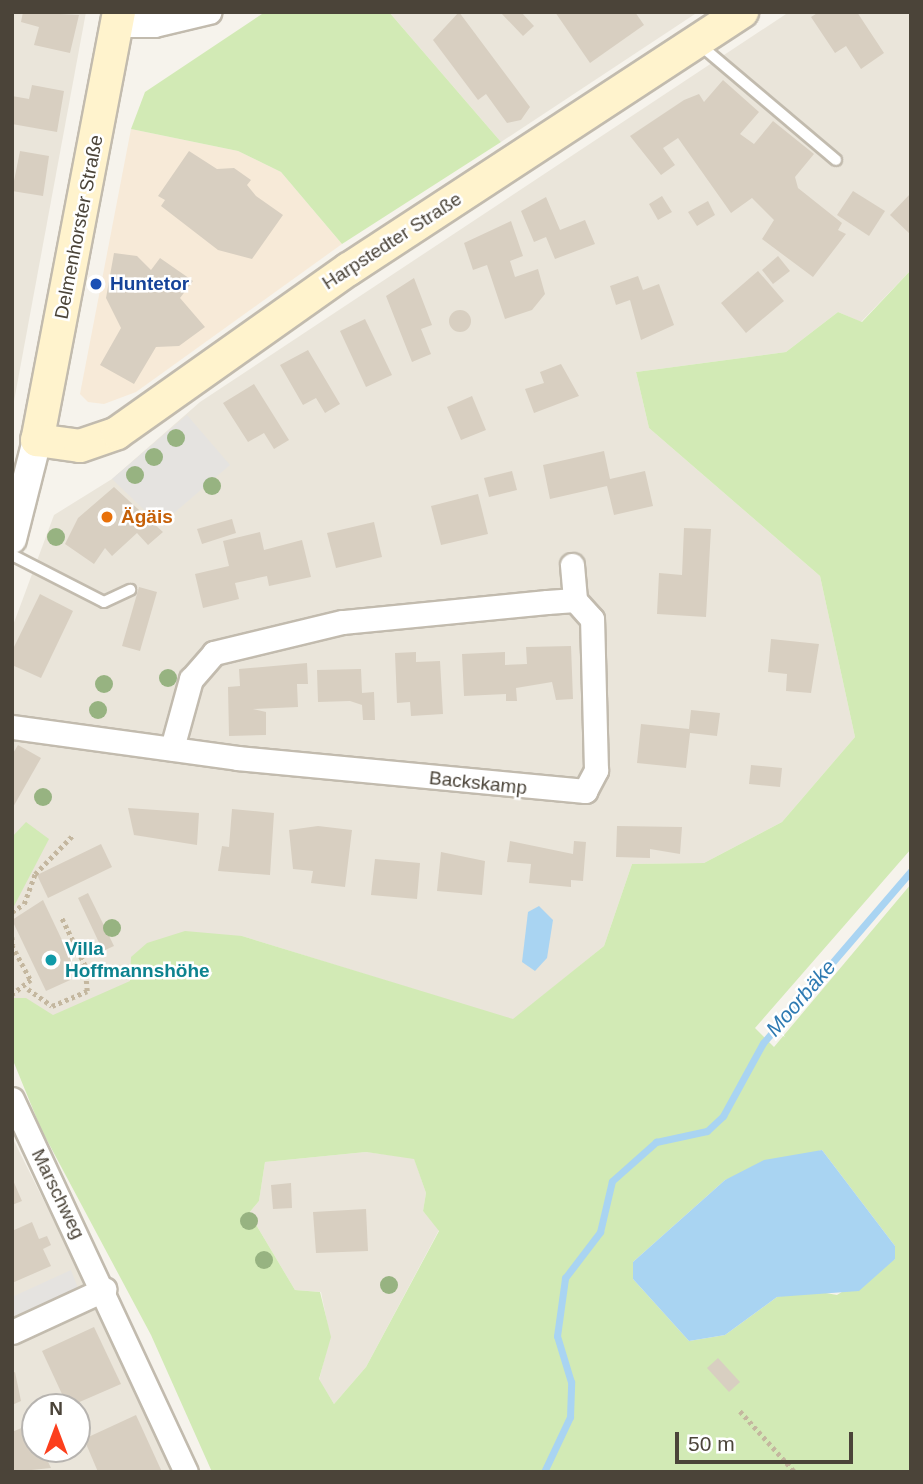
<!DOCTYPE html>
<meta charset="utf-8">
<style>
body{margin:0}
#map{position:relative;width:923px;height:1484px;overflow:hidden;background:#f6f3ec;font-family:Arial,sans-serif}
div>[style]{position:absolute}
.residential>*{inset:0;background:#eae5da}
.commercial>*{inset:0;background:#f7ead8}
.green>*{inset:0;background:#d2eab5}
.parking>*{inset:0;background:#e5e3e0}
.water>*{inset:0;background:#a9d4f2}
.stream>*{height:7px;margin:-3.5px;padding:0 3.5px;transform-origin:3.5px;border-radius:3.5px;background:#a9d4f2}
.building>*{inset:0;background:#d8cfc1}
.round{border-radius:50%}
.path>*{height:4.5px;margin-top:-2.25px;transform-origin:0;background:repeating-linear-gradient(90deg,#c4b79f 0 3.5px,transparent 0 7px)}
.roads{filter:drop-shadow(2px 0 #c2bbae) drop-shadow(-2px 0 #c2bbae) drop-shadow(0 2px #c2bbae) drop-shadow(0 -2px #c2bbae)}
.service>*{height:10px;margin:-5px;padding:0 5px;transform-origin:5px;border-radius:5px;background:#fff}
.minor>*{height:23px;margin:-11.5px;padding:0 11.5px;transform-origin:11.5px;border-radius:11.5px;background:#fff}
.tertiary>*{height:28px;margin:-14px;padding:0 14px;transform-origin:14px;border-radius:14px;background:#fff}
.secondary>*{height:32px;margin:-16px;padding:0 16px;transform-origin:16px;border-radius:16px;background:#fff3cd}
.trees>*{width:18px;height:18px;margin:-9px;border-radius:50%;background:#97b381}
.dots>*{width:19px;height:19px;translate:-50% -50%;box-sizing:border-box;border:4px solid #fff;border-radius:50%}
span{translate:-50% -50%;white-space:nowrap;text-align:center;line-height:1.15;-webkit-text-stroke:5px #fff;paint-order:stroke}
.street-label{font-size:19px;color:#4b4439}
.transit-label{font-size:19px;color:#164399;font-weight:700}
.left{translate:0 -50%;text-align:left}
.food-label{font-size:19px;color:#c56008;font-weight:700}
.culture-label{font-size:19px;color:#0d838f;font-weight:700}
.water-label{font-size:21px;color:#2e7ab2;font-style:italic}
.frame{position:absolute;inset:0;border:14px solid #4b4439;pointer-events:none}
.north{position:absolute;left:21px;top:1393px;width:70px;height:70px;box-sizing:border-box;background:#fff;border:2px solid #b7b4b0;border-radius:50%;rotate:0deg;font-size:19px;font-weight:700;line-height:28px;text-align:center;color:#4b4439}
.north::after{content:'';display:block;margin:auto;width:24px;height:32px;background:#fc3f1d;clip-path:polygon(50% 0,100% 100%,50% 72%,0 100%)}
.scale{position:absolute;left:675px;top:1432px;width:178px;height:32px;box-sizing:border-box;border:4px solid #4b4439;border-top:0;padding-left:9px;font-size:21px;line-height:24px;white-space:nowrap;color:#4b4439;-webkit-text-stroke:5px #fff;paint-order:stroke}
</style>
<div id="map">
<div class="residential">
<div style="clip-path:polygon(12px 12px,86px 12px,12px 412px)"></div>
<div style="clip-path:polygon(389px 12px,698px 12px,501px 142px)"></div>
<div style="clip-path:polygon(789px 12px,911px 12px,911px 270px,861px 322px,838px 312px,786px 352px,636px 372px,649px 428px,820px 576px,855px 737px,782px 822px,704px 863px,632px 864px,604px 946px,513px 1020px,242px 936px,53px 1016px,12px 1047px,12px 628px,54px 515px,112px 479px,200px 402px)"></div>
<div style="clip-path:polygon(evenodd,12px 1137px,80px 1273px,172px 1472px,12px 1472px,12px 1137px,35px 1407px,77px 1407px,77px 1449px,35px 1449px,35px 1407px)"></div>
<div style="clip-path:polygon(366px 1152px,414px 1158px,426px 1193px,423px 1211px,439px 1230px,366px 1367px,334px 1404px,319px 1380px,330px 1337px,321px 1292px,295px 1290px,249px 1213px,259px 1201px,265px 1162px)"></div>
</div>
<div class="commercial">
<div style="clip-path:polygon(131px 129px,238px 151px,281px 172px,342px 244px,136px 392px,104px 404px,88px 402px,80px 394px)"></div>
</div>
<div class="green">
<div style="clip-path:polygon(265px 12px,389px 12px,501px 142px,342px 244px,281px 172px,238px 151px,131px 129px,145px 92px)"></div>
<div style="clip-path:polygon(evenodd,911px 270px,911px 849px,755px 1028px,774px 1047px,911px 884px,911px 1472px,212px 1472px,151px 1335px,41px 1129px,12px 1058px,12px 998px,26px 998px,53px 1015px,130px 981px,131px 957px,147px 943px,185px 931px,242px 936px,513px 1019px,604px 946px,632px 864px,704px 863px,782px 822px,855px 737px,820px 576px,649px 428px,636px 372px,786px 352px,838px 312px,862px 322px,911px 270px,822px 1150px,895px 1246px,895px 1259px,837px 1295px,809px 1290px,777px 1297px,725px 1335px,689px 1341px,633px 1279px,633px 1262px,725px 1180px,822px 1150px,911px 270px,366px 1152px,414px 1159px,426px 1193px,423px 1211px,439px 1231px,366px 1367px,334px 1404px,319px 1379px,331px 1337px,320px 1292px,295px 1290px,249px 1213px,259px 1201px,265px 1162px,366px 1152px)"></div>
<div style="clip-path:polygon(26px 822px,49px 839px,12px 910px,12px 837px)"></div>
</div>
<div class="parking">
<div style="clip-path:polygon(187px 415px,230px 465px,160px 525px,112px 479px)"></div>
<div style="clip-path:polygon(71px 1270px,78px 1288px,12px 1317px,12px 1297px)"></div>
</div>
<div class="water">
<div style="clip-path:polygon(539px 906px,553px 920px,547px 958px,535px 971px,522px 962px,528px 912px)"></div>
<div style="clip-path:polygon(822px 1150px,895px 1246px,895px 1259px,859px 1291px,777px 1297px,725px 1335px,689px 1341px,633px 1279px,633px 1262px,725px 1180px,764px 1160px)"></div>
</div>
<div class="stream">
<div style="left:544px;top:1472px;width:61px;rotate:-64.7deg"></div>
<div style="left:570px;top:1417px;width:35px;rotate:-88deg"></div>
<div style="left:571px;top:1382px;width:48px;rotate:-106.9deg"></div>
<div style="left:557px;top:1336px;width:59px;rotate:-82.1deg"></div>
<div style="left:565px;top:1278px;width:58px;rotate:-52.7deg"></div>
<div style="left:600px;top:1232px;width:52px;rotate:-76.8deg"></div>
<div style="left:612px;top:1181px;width:59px;rotate:-41.6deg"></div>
<div style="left:656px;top:1142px;width:52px;rotate:-12.2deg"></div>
<div style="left:707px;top:1131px;width:22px;rotate:-43deg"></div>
<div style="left:723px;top:1116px;width:83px;rotate:-61.3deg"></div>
<div style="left:763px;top:1043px;width:227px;rotate:-49.3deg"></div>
</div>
<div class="building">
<div style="clip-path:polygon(23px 12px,79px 15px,70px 53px,34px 45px,39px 27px,21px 22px)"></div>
<div style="clip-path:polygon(459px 12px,530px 107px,521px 120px,507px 123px,486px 94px,478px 100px,433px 40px)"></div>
<div style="clip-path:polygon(500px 12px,521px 12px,534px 26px,523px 36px)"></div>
<div style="clip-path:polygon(555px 12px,635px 12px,644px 25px,590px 63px)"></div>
<div style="clip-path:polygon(819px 12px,857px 12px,884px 53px,861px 69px,846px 46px,835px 53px,811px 17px)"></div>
<div style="clip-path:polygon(723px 80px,759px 112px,740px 134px,754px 144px,773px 121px,814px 154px,795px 177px,798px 188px,842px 223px,838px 230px,846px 234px,813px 277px,762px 239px,774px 220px,752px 198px,731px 213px,678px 138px,663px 148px,675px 165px,661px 175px,630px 136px,684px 100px,699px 94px,704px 102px)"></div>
<div style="clip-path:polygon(32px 85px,64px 91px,57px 132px,12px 124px,12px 96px,29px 99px)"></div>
<div style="clip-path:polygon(20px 151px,49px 156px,43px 196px,12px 191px)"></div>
<div style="clip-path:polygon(189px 151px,217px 169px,234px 168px,251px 180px,247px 185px,256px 196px,283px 215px,252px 259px,218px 250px,161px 206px,165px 200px,158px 196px)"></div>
<div style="clip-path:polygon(853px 191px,885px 211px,869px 236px,837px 215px)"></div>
<div style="clip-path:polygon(911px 193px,911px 235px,890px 215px)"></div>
<div style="clip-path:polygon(662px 196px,672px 212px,658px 220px,649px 204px)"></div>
<div style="clip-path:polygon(546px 197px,560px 230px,585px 220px,595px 244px,555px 259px,546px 237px,534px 242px,521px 211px)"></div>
<div style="clip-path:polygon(708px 201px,715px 215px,697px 226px,688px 212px)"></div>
<div style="clip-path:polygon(511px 221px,523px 256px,510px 261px,515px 277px,538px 269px,545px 294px,532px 310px,505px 319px,487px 265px,473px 270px,464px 243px)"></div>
<div style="clip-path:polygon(114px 253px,137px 256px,151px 270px,160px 258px,193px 281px,180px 298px,205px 327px,179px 346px,156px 347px,134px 384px,100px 365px,121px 328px,106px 298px)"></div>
<div style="clip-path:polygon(778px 256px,790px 271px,773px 284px,762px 270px)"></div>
<div style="clip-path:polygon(758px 271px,784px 301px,746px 333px,721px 303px)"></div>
<div style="clip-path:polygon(638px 276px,643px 290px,659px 284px,674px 325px,641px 340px,630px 300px,616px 305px,610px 286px)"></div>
<div style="clip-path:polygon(414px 278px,432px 325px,421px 329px,431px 354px,412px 362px,386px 296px)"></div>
<div class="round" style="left:449px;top:310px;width:22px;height:22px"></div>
<div style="clip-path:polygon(365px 319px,392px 375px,366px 387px,340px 331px)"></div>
<div style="clip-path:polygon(308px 350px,340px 404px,325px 413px,316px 398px,303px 405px,280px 365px)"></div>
<div style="clip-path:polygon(561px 364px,579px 396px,534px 413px,525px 389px,544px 383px,540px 372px)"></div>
<div style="clip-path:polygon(254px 384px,289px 440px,274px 449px,264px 433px,248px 442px,223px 403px)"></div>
<div style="clip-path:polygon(472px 396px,486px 430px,461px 440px,447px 407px)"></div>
<div style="clip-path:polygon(604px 451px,610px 479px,645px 471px,653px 506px,614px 515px,607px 486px,550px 499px,543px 465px)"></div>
<div style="clip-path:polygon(512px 471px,517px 490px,489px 497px,484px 478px)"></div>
<div style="clip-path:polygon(114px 487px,163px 532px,148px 545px,137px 533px,112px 556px,105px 548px,94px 564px,65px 544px,78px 518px)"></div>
<div style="clip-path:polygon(478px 494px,488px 534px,441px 545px,431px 506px)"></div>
<div style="clip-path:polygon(232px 519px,236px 533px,202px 544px,197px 529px)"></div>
<div style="clip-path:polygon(374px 522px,382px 557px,336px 568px,327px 533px)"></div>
<div style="clip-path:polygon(684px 528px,711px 529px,706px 617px,657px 614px,659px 573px,682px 575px)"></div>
<div style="clip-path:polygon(260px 532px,264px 550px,302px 540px,311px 577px,269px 586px,267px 576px,235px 583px,239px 599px,203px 608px,195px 574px,229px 566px,223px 541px)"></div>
<div style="clip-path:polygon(139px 587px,157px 592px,140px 651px,122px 646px)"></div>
<div style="clip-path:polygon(40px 594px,73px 611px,41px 678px,12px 665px,12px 651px)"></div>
<div style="clip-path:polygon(771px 639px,819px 644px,811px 693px,786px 691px,787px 674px,768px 672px)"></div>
<div style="clip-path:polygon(571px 646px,573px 699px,556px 700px,552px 682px,516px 688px,517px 701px,506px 701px,506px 694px,464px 696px,462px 654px,505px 652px,505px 665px,527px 664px,526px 647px)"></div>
<div style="clip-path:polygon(416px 652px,416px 662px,440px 661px,443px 714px,411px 716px,410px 702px,397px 703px,395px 653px)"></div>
<div style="clip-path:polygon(307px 663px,308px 684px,297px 684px,298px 707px,253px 709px,266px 712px,266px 735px,229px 736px,228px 687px,240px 686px,239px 669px)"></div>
<div style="clip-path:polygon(361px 669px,362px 693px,374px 692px,375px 720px,363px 720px,362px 705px,350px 701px,318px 702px,317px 670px)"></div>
<div style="clip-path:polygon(691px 710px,720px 713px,717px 736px,690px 733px,686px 768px,637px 763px,641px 724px,689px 729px)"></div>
<div style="clip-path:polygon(18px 745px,41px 758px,12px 809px,12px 755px)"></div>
<div style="clip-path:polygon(751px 765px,782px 768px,780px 787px,749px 784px)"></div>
<div style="clip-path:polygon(128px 808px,199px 813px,197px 845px,134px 835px)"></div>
<div style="clip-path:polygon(232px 809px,274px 813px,270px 875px,218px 871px,222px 846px,229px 847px)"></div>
<div style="clip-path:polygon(318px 826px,352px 830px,345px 887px,311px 883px,313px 871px,293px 869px,289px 830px)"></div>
<div style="clip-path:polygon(617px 826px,682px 827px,680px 854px,650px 849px,650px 858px,616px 857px)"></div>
<div style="clip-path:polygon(510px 841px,573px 854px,574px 841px,586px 842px,583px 881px,571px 880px,571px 887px,529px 883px,531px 864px,507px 862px)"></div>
<div style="clip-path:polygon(101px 844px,112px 867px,48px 898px,37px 875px)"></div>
<div style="clip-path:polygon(441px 852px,485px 861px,482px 895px,437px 891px)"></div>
<div style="clip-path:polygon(375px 859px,420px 863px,417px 899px,371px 895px)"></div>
<div style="clip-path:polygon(88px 893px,114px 946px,103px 951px,78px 898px)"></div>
<div style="clip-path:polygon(43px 900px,79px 976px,46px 991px,12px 920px)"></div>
<div style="clip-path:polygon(12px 1178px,22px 1201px,12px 1205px)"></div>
<div style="clip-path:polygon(291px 1183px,292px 1208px,273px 1209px,271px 1185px)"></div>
<div style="clip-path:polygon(366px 1209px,368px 1251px,316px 1253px,313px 1212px)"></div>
<div style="clip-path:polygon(32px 1222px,39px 1239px,47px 1236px,51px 1245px,43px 1249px,51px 1266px,12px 1283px,12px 1231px)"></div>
<div style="clip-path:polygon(94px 1327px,121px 1384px,68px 1407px,42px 1351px)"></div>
<div style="clip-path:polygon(718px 1358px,740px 1382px,729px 1392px,707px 1368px)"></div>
<div style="clip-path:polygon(15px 1372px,21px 1401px,12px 1405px,12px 1373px)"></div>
<div style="clip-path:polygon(136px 1415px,162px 1472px,98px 1472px,84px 1439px)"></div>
<div style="clip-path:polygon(31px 1424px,35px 1449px,42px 1449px,51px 1468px,12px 1472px,12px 1432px)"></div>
</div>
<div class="path">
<div style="left:12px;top:912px;width:14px;rotate:-34deg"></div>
<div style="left:24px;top:904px;width:32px;rotate:-70deg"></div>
<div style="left:35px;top:874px;width:54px;rotate:-45.7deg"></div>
<div style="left:12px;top:937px;width:8px;rotate:83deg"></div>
<div style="left:12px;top:945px;width:40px;rotate:62deg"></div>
<div style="left:31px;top:980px;width:24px;rotate:142deg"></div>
<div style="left:28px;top:989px;width:29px;rotate:35deg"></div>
<div style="left:52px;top:1006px;width:38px;rotate:-23deg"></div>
<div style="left:87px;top:991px;width:25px;rotate:-95deg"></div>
<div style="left:85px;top:966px;width:55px;rotate:-116.1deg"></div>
<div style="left:740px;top:1411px;width:82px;rotate:48deg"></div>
</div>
<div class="roads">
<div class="service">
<div style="left:700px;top:45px;width:178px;rotate:40.2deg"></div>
<div style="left:12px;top:555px;width:103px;rotate:27.1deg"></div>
<div style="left:104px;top:602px;width:29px;rotate:-25deg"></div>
</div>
<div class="minor">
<div style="left:117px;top:25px;width:37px"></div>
<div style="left:154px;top:25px;width:57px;rotate:-13.3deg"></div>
<div style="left:572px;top:565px;width:35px;rotate:85deg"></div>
<div style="left:12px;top:727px;width:227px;rotate:7.8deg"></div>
<div style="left:237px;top:758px;width:350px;rotate:5.4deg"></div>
<div style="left:585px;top:791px;width:24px;rotate:-62deg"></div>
<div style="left:596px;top:770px;width:151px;rotate:-91.5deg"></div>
<div style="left:592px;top:619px;width:25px;rotate:-132deg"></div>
<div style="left:575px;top:600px;width:28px;rotate:176deg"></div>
<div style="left:547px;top:602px;width:206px;rotate:174.4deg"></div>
<div style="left:342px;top:622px;width:132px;rotate:166.4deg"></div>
<div style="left:214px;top:653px;width:35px;rotate:131deg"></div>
<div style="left:191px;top:679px;width:72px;rotate:105.4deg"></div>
<div style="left:12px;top:1099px;width:412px;rotate:65deg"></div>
<div style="left:12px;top:1332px;width:102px;rotate:-24.8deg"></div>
</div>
<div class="tertiary">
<div style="left:12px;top:539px;width:102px;rotate:-75.8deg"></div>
</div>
<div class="secondary">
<div style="left:119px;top:12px;width:436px;rotate:100.8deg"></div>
<div style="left:37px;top:440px;width:43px;rotate:7.9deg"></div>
<div style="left:80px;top:446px;width:39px;rotate:-19deg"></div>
<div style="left:117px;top:433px;width:284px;rotate:-35.3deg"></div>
<div style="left:349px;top:269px;width:470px;rotate:-33.2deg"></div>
</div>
</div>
<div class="trees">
<div style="left:176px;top:438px"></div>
<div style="left:154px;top:457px"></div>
<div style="left:135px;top:475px"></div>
<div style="left:212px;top:486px"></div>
<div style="left:56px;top:537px"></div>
<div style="left:168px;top:678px"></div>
<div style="left:104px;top:684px"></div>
<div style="left:98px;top:710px"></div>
<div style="left:43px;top:797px"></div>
<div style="left:112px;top:928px"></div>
<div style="left:249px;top:1221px"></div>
<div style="left:264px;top:1260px"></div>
<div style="left:389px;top:1285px"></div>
</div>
<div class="dots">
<div style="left:96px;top:284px;background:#1a4fb4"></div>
<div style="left:107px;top:517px;background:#e8710a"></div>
<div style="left:51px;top:960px;background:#0f9aa8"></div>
</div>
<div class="street-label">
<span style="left:79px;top:227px;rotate:-79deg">Delmenhorster Straße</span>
<span style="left:392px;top:241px;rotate:-33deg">Harpstedter Straße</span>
<span style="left:478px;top:783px;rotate:6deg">Backskamp</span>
<span style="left:58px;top:1194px;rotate:64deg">Marschweg</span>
</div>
<div class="transit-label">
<span class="left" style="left:110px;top:284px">Huntetor</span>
</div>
<div class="food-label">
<span class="left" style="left:121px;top:517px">Ägäis</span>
</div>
<div class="culture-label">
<span class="left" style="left:65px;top:960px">Villa<br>Hoffmannshöhe</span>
</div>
<div class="water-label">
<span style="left:801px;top:998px;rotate:-49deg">Moorbäke</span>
</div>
<div class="frame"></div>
<div class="north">N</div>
<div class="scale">50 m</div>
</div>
